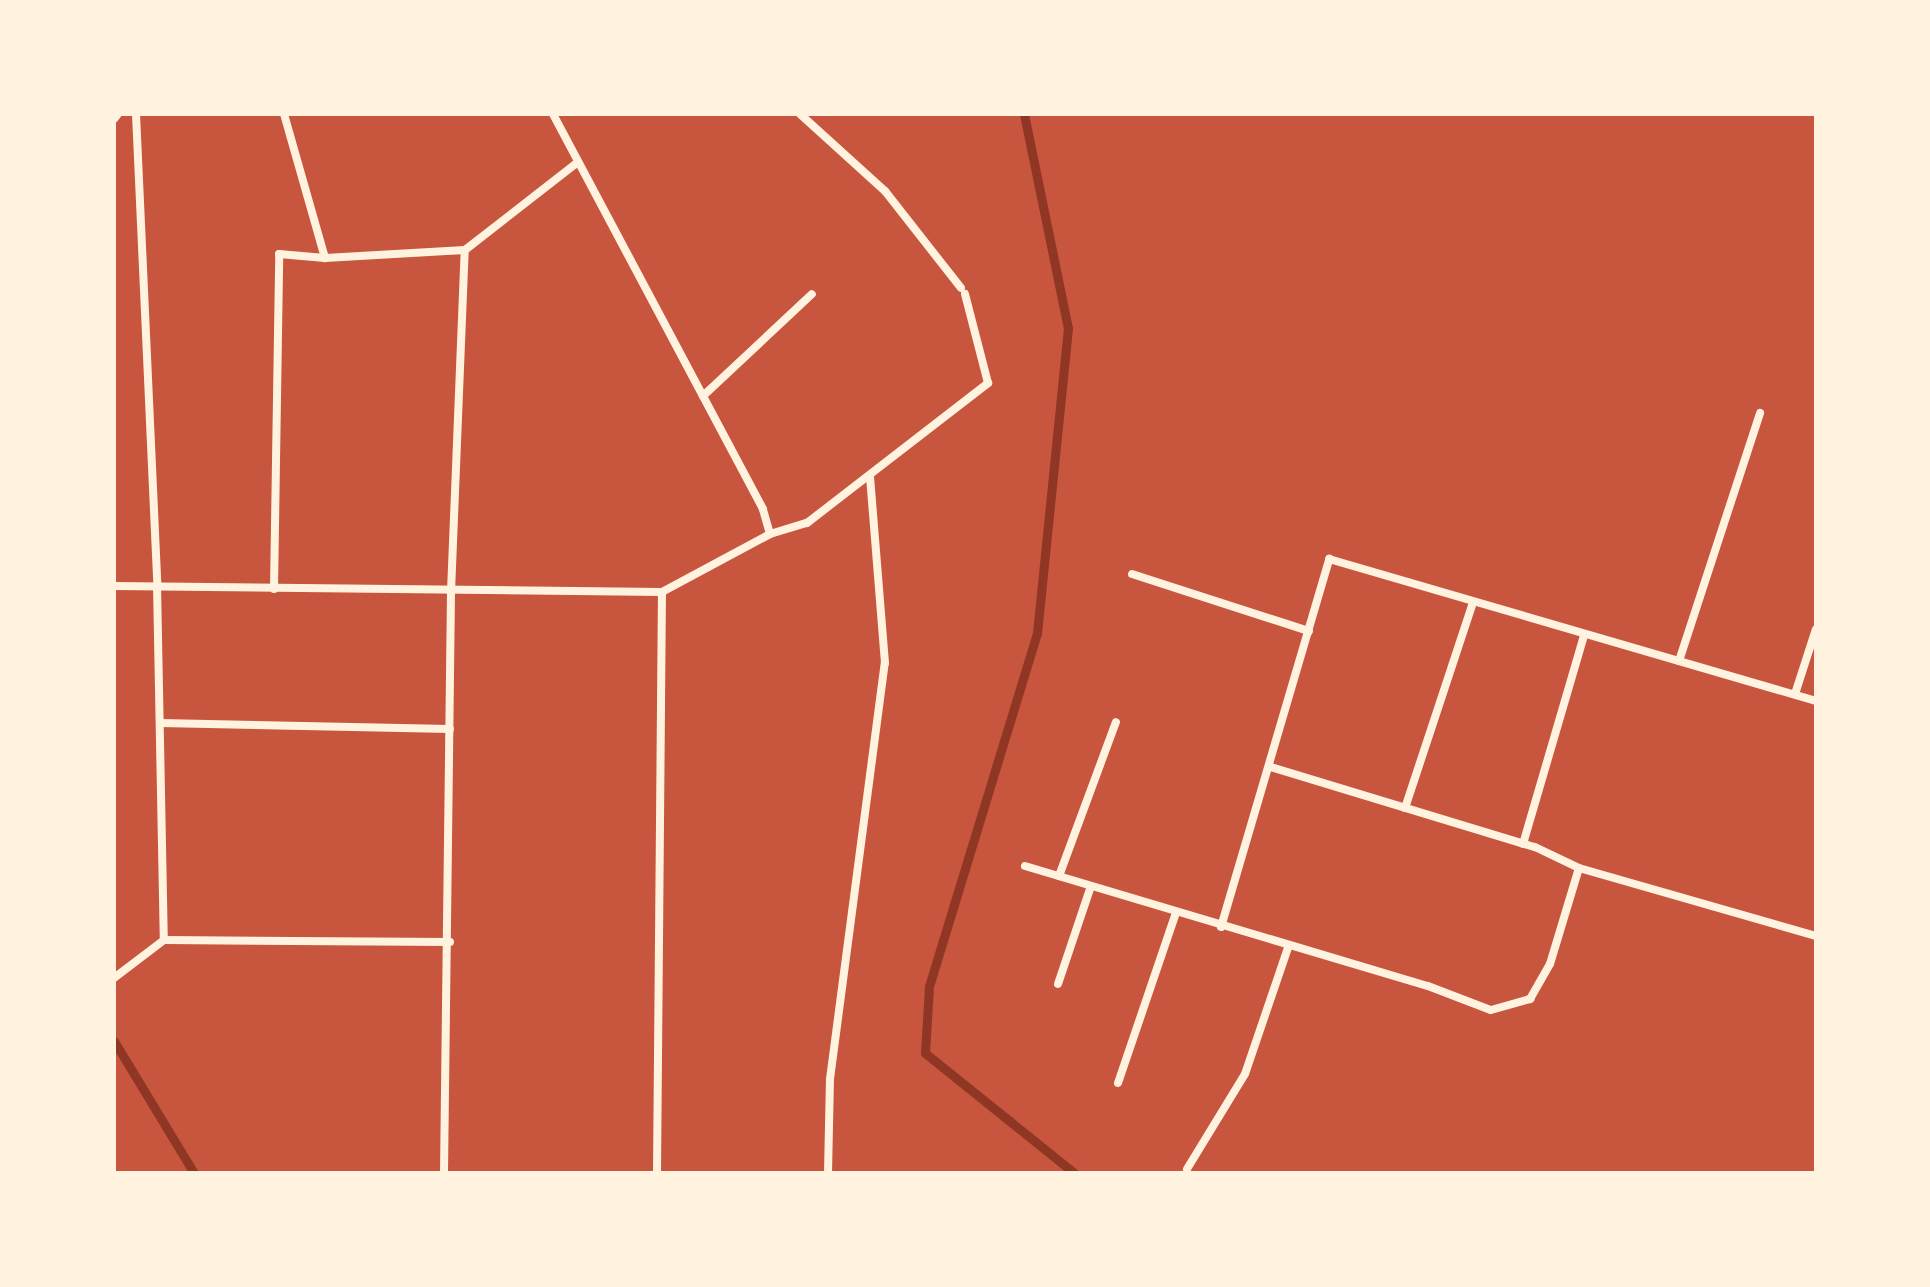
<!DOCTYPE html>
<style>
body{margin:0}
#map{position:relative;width:1930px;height:1287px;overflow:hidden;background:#c8553d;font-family:Helvetica,sans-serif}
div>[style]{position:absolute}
.stream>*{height:9px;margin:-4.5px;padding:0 4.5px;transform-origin:4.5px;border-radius:4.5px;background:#8f3625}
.minor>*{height:8px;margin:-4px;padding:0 4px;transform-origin:4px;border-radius:4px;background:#fff3e0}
span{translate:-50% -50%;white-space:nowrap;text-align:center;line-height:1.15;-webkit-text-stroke:7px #fff3e0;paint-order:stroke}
.frame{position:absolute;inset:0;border:116px solid #fff3e0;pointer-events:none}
</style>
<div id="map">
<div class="stream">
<div style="left:1024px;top:114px;width:218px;rotate:78.4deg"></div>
<div style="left:1068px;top:328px;width:307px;rotate:95.8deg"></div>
<div style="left:1037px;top:633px;width:370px;rotate:107deg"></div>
<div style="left:929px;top:987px;width:66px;rotate:93.5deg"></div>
<div style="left:925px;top:1053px;width:191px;rotate:38.8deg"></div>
<div style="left:114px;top:1041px;width:154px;rotate:58.8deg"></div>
</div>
<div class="minor">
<div style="left:136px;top:114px;width:471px;rotate:87.4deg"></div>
<div style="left:157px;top:585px;width:355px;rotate:88.9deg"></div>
<div style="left:164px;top:940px;width:286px;rotate:0.4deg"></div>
<div style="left:284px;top:114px;width:150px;rotate:74.1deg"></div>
<div style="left:800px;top:114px;width:115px;rotate:42.2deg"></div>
<div style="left:885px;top:191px;width:123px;rotate:51.9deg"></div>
<div style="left:114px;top:119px;width:6px;rotate:-51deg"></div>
<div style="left:703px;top:396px;width:149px;rotate:-43.1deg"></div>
<div style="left:770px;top:534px;width:39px;rotate:-17deg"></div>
<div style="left:807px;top:523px;width:229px;rotate:-37.7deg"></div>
<div style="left:988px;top:383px;width:92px;rotate:-104.5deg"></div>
<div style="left:1132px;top:574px;width:186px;rotate:17.9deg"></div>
<div style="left:114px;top:586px;width:548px;rotate:0.63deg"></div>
<div style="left:662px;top:592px;width:123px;rotate:-28.2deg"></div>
<div style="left:770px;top:534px;width:26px;rotate:-106deg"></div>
<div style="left:763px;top:509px;width:447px;rotate:-118deg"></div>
<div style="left:274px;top:589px;width:335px;rotate:-89.1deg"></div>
<div style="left:279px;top:254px;width:46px;rotate:5deg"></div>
<div style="left:325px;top:258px;width:140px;rotate:-3.3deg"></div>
<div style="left:465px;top:250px;width:143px;rotate:-37.9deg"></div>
<div style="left:1679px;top:661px;width:261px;rotate:-71.9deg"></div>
<div style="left:1795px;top:694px;width:68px;rotate:-72.1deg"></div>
<div style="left:160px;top:723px;width:290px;rotate:1.2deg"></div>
<div style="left:1271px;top:767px;width:276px;rotate:16.9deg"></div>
<div style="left:1535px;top:847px;width:49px;rotate:25.5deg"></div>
<div style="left:1579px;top:868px;width:247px;rotate:16deg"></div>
<div style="left:1405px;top:808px;width:217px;rotate:-71.7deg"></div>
<div style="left:1523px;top:844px;width:218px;rotate:-73.7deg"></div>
<div style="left:1025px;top:866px;width:420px;rotate:16.6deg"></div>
<div style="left:1428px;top:986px;width:67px;rotate:20.9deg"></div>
<div style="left:1491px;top:1010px;width:41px;rotate:-15.8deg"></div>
<div style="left:1530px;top:999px;width:40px;rotate:-60.3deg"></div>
<div style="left:1550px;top:964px;width:100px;rotate:-73.2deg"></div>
<div style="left:1059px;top:876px;width:164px;rotate:-69.7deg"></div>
<div style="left:1221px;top:927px;width:384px;rotate:-73.6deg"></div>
<div style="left:1329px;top:559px;width:507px;rotate:16.26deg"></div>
<div style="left:114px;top:978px;width:63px;rotate:-37.2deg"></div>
<div style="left:1058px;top:984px;width:103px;rotate:-71.4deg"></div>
<div style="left:1118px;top:1083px;width:180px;rotate:-71.2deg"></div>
<div style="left:1187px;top:1169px;width:111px;rotate:-58.6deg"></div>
<div style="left:1245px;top:1074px;width:133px;rotate:-71.2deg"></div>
<div style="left:444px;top:1173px;width:581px;rotate:-89.31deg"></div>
<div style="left:451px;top:592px;width:342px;rotate:-87.7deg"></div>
<div style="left:657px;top:1173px;width:581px;rotate:-89.51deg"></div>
<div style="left:828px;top:1173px;width:94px;rotate:-88.8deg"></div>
<div style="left:830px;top:1079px;width:420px;rotate:-82.5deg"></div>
<div style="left:885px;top:663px;width:188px;rotate:-94.6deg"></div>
</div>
<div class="frame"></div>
</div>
